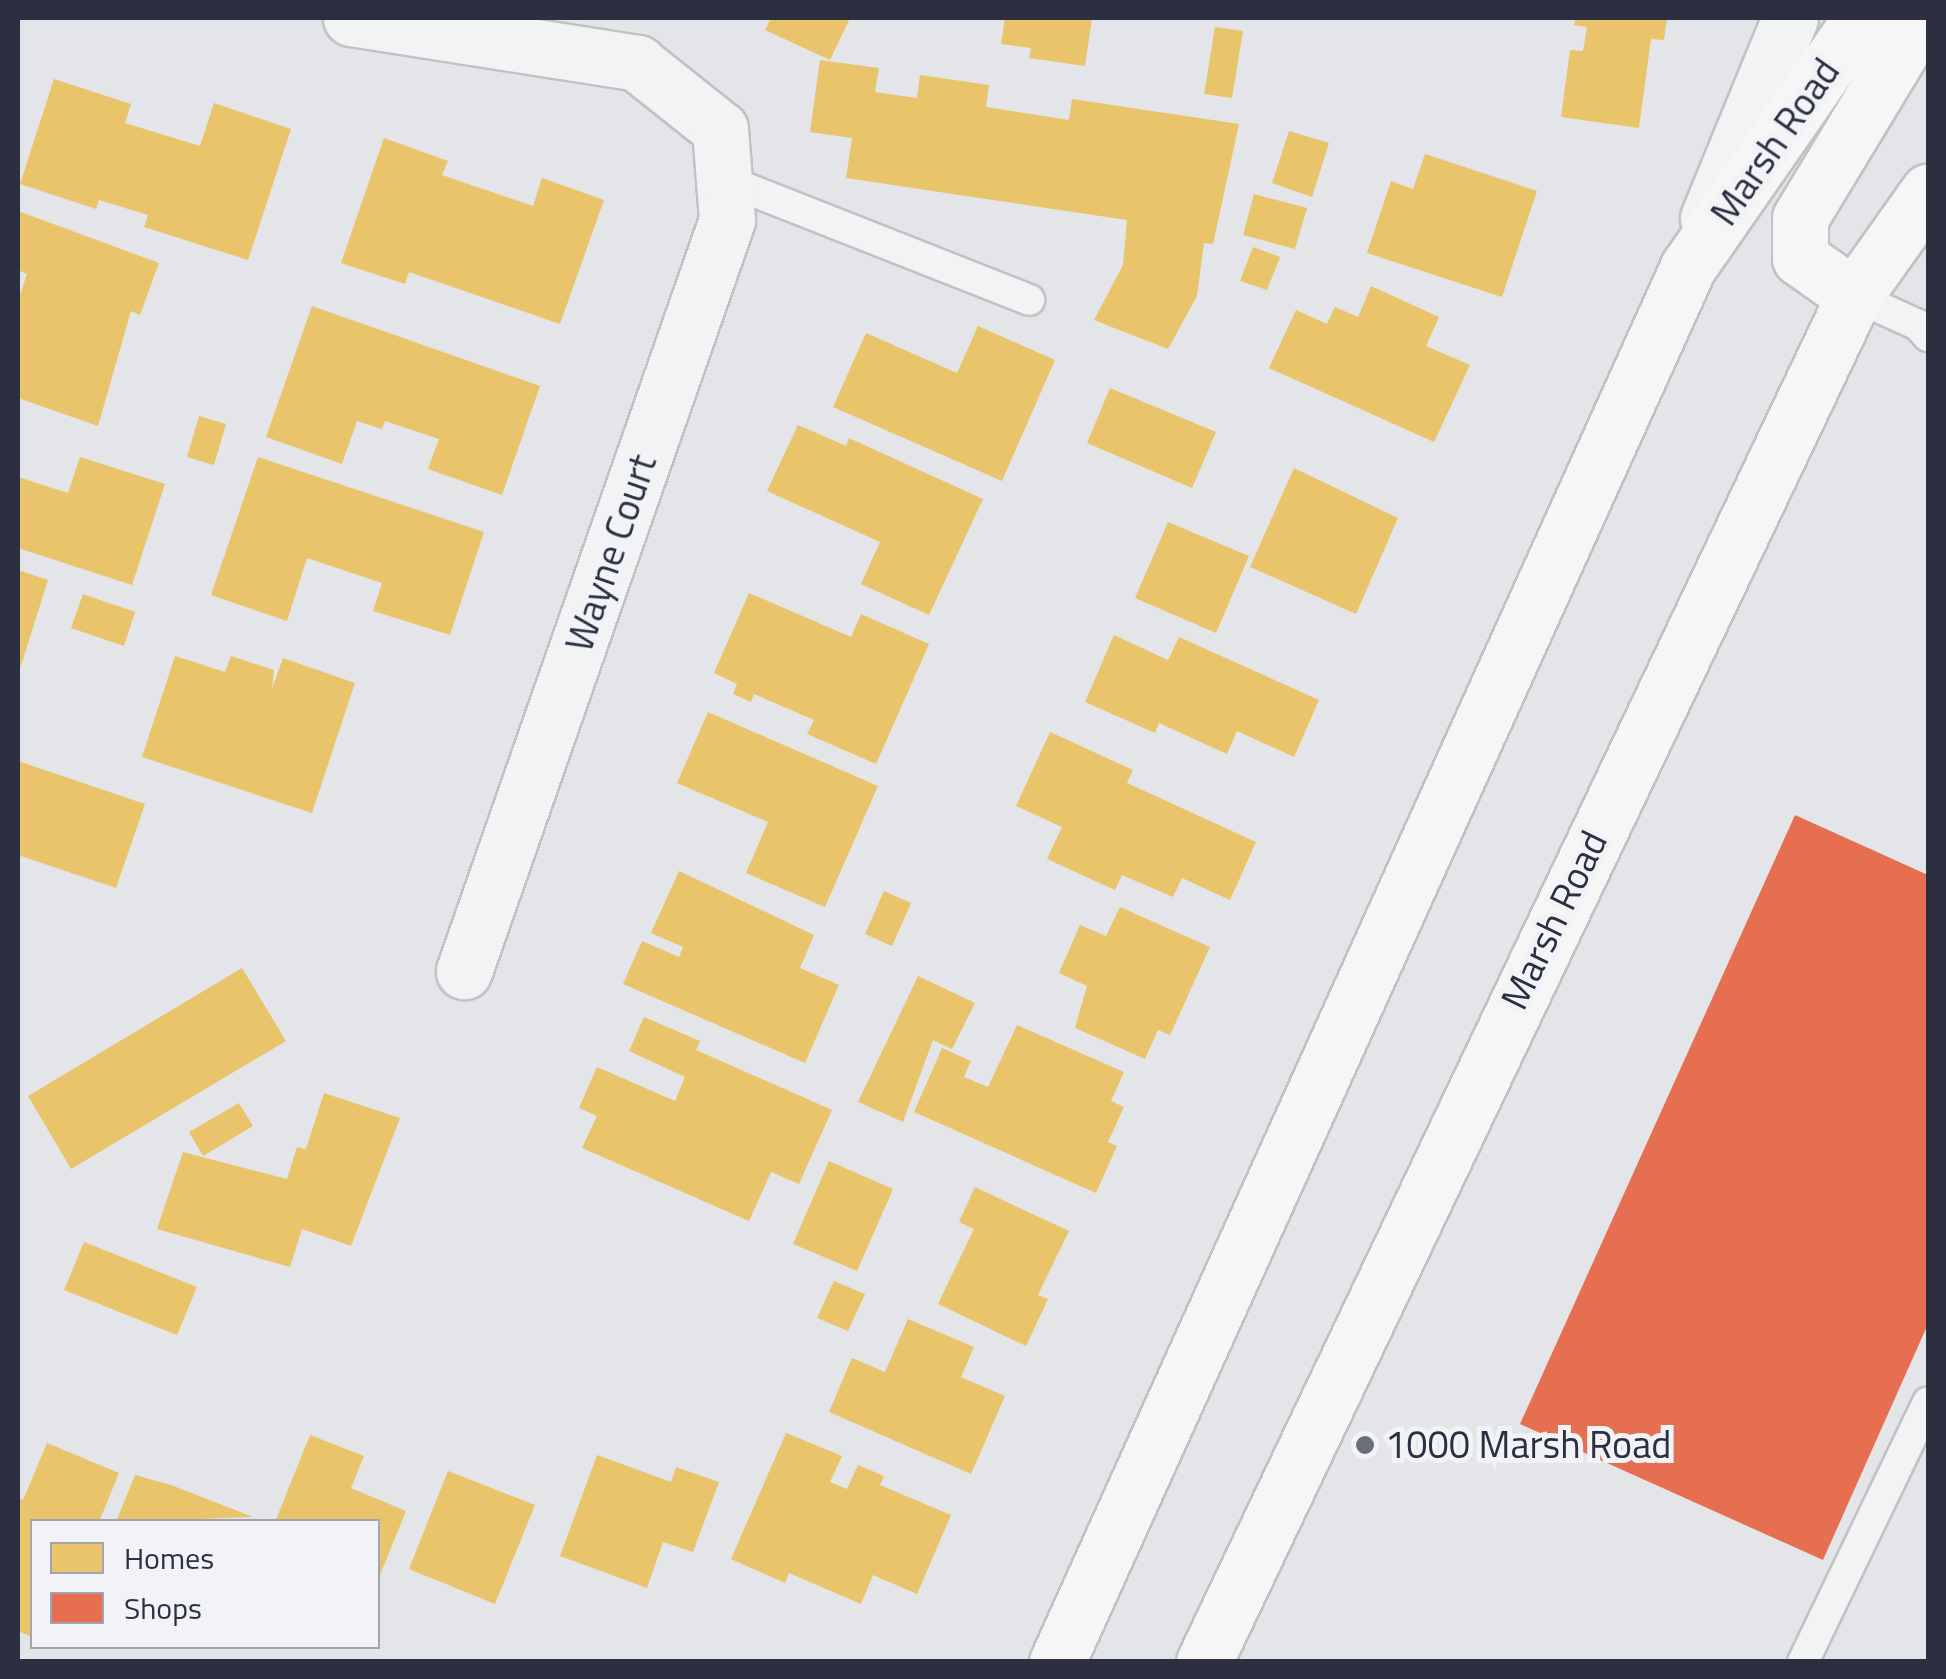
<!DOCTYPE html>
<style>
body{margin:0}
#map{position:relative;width:1946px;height:1679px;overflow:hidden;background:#e3e5e8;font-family:"Titillium Web",sans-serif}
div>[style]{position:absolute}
.homes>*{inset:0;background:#e9c46a}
.shops>*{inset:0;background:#e76f51}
.roads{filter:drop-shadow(2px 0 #c0c2c4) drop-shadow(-2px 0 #c0c2c4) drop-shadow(0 2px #c0c2c4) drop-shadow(0 -2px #c0c2c4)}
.lane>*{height:30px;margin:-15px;padding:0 15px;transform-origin:15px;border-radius:15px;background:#f2f3f5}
.street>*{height:55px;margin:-27.5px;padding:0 27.5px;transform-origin:27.5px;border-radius:27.5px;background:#f2f3f5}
.secondary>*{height:55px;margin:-27.5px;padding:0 27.5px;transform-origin:27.5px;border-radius:27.5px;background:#f6f6f7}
.dots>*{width:28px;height:28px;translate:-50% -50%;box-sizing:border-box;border:5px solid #f2f3f7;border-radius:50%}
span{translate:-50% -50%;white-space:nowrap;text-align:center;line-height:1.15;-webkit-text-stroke:10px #f2f3f7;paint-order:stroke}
.street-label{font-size:38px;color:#2b2f40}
.poi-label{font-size:38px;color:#2b2f40}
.left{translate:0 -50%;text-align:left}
.frame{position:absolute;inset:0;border:20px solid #2b2f40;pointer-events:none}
.legend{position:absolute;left:30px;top:1519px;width:350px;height:130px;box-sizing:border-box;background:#f2f3f7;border:2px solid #a2a5ae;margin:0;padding:12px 18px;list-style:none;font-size:30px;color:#2b2f40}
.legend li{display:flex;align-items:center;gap:20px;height:50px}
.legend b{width:50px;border:2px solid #a2a5ae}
</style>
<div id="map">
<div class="homes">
<div style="clip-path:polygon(771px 18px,850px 18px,830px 60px,765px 30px)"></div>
<div style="clip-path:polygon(1005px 18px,1092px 18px,1085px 66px,1029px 58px,1031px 48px,1001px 44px)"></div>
<div style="clip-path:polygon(1576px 18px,1667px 18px,1664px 40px,1651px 39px,1639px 128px,1561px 117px,1570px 50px,1583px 51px,1587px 27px,1574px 25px)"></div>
<div style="clip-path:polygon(1215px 27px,1243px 31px,1232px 98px,1204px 94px)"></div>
<div style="clip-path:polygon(820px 60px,879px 68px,875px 92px,917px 98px,920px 75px,989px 85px,986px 107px,1069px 120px,1072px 99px,1239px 124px,1213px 244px,1204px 243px,1197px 296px,1168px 349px,1094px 320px,1123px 265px,1127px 220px,846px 178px,852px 138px,810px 132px)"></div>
<div style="clip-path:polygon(54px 79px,131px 104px,125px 123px,200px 146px,214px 103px,291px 129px,248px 260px,144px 227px,148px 215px,99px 200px,96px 209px,20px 184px)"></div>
<div style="clip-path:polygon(1289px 131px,1329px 143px,1312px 197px,1272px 183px)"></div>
<div style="clip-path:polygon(384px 138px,448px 161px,442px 175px,533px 206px,542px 178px,604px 200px,560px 324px,409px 272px,405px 284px,341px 263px)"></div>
<div style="clip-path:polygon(1425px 154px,1537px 191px,1502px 297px,1367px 253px,1391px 181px,1413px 189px)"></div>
<div style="clip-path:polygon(1254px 194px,1307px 208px,1295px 249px,1243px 235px)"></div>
<div style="clip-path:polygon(18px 211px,159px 263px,140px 315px,131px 311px,98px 426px,18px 398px,18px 301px,27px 274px,18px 270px)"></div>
<div style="clip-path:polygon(1253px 247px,1280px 257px,1267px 290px,1240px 281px)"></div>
<div style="clip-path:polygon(1371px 286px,1439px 317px,1426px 346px,1470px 365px,1434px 442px,1269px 368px,1296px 310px,1327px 324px,1335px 307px,1358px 317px)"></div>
<div style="clip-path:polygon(312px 306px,540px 386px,502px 495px,428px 469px,439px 439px,385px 421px,382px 429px,357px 421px,342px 464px,266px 437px)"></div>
<div style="clip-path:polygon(978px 326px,1055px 360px,1002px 481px,833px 407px,866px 333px,957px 373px)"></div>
<div style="clip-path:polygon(1110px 388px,1216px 432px,1192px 488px,1087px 443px)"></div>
<div style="clip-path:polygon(199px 416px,226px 424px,214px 465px,187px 457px)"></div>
<div style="clip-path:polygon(798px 425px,846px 446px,849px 438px,983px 499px,929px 615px,861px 584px,880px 542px,767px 491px)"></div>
<div style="clip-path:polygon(80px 457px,165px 484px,132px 585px,18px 548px,18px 477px,68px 493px)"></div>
<div style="clip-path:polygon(258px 457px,484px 532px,450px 635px,373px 611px,382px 583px,307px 558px,287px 621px,211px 595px)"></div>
<div style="clip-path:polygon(1294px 468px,1398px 518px,1356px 614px,1250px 567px)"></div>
<div style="clip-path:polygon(1168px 522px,1249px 556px,1216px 633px,1135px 598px)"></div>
<div style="clip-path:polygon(18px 570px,48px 580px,18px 675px)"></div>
<div style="clip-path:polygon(749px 593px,851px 637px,861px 614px,929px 644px,876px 764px,807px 734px,814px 720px,754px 694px,751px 702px,733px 694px,737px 684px,714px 673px)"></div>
<div style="clip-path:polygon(83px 594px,135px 612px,124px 646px,71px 628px)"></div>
<div style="clip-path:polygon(1114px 635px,1168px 660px,1179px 637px,1319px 700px,1294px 757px,1237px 731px,1227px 754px,1159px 723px,1155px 733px,1085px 702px)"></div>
<div style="clip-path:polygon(175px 656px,225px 672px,231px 656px,274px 670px,272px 689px,283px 658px,355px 683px,312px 813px,142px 757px)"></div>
<div style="clip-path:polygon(708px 712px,878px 786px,825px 907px,746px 873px,768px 822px,677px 783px)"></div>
<div style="clip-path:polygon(1050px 732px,1133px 770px,1127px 783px,1256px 842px,1230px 900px,1182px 878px,1173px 897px,1122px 875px,1115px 890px,1047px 859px,1062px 827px,1016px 806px)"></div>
<div style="clip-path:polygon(18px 761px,145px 804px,116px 888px,18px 855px)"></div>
<div style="clip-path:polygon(679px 871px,814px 935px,800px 968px,839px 985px,805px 1063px,623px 984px,642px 941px,679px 957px,683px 947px,651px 933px)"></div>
<div style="clip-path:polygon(884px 891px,911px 903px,892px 946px,865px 934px)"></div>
<div style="clip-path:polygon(1120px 907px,1210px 947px,1170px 1035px,1158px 1030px,1145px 1059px,1075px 1028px,1087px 986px,1059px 973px,1080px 925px,1106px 936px)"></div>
<div style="clip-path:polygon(242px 968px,286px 1041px,71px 1169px,28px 1096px)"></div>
<div style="clip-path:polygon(918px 976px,975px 1003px,952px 1049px,933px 1040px,903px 1122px,858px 1102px)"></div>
<div style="clip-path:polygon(644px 1017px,700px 1041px,696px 1050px,832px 1110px,799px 1184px,771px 1172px,749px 1221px,582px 1148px,597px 1116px,579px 1108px,597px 1067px,675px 1101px,685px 1077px,629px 1051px)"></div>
<div style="clip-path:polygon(1017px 1025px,1124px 1072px,1111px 1101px,1124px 1107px,1108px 1142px,1117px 1146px,1096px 1193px,914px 1112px,942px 1048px,971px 1061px,964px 1077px,988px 1087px)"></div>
<div style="clip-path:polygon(324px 1093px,400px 1118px,351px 1246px,302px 1229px,290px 1267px,157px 1229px,183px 1152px,287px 1179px,297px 1147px,306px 1149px)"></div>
<div style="clip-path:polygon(239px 1103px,253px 1126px,203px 1156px,189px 1132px)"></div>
<div style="clip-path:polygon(829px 1161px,893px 1189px,857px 1271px,793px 1244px)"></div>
<div style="clip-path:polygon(975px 1187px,1069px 1231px,1038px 1295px,1048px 1299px,1026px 1346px,938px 1304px,974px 1229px,959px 1222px)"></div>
<div style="clip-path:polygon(84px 1242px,197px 1287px,177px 1335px,64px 1290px)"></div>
<div style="clip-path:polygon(834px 1281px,865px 1294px,848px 1331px,817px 1318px)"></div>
<div style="clip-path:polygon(908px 1319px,974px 1347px,961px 1377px,1005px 1396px,971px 1474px,829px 1412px,852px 1358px,885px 1372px)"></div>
<div style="clip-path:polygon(786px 1433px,842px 1456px,830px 1482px,847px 1489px,858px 1465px,884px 1476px,880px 1485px,951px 1515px,917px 1594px,873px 1575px,861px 1604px,789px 1573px,785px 1583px,731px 1559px)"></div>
<div style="clip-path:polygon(310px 1435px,364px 1456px,351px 1488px,406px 1511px,378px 1580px,378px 1522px,275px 1522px)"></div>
<div style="clip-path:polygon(47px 1443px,119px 1473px,99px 1522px,32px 1522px,32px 1637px,18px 1631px,18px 1498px,23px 1500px)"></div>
<div style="clip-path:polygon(597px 1455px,671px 1482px,676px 1467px,719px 1482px,693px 1552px,663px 1542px,647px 1588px,560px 1556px)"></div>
<div style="clip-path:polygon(448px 1471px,535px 1505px,495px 1604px,409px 1569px)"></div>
<div style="clip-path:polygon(135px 1475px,171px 1485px,253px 1517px,116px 1522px)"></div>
</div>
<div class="shops">
<div style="clip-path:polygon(1795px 815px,1928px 875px,1928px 1324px,1823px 1560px,1520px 1424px)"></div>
</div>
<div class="roads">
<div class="lane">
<div style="left:725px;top:180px;width:327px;rotate:21.5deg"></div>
<div style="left:1854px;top:296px;width:70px;rotate:24.4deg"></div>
<div style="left:1918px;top:325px;width:15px;rotate:48deg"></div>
<div style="left:1803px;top:1662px;width:288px;rotate:-64.3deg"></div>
</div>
<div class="street">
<div style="left:351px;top:18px;width:290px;rotate:8.9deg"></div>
<div style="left:637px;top:63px;width:106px;rotate:38.5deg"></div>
<div style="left:720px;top:129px;width:91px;rotate:85.6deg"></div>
<div style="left:727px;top:220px;width:796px;rotate:109.3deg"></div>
<div style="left:1708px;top:218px;width:216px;rotate:-67.7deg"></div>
</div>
<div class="secondary">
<div style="left:1854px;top:296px;width:66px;rotate:-144.9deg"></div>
<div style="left:1800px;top:258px;width:40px;rotate:-90deg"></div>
<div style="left:1800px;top:218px;width:234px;rotate:-58.8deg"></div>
<div style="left:1057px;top:1662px;width:1531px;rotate:-65.66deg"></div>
<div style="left:1688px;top:267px;width:303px;rotate:-55.2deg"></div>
<div style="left:1204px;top:1662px;width:1513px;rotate:-64.55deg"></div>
<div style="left:1854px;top:296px;width:128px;rotate:-54.6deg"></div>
</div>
</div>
<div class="dots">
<div style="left:1365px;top:1445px;background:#6b6f7b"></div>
</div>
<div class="street-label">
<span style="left:1775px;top:142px;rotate:-55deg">Marsh Road</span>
<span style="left:611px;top:553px;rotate:-71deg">Wayne Court</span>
<span style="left:1554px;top:920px;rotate:-64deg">Marsh Road</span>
</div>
<div class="poi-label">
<span class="left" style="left:1385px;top:1445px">1000 Marsh Road</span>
</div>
<div class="frame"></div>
<ul class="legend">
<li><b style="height:28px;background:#e9c46a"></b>Homes</li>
<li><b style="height:28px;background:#e76f51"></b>Shops</li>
</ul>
</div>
